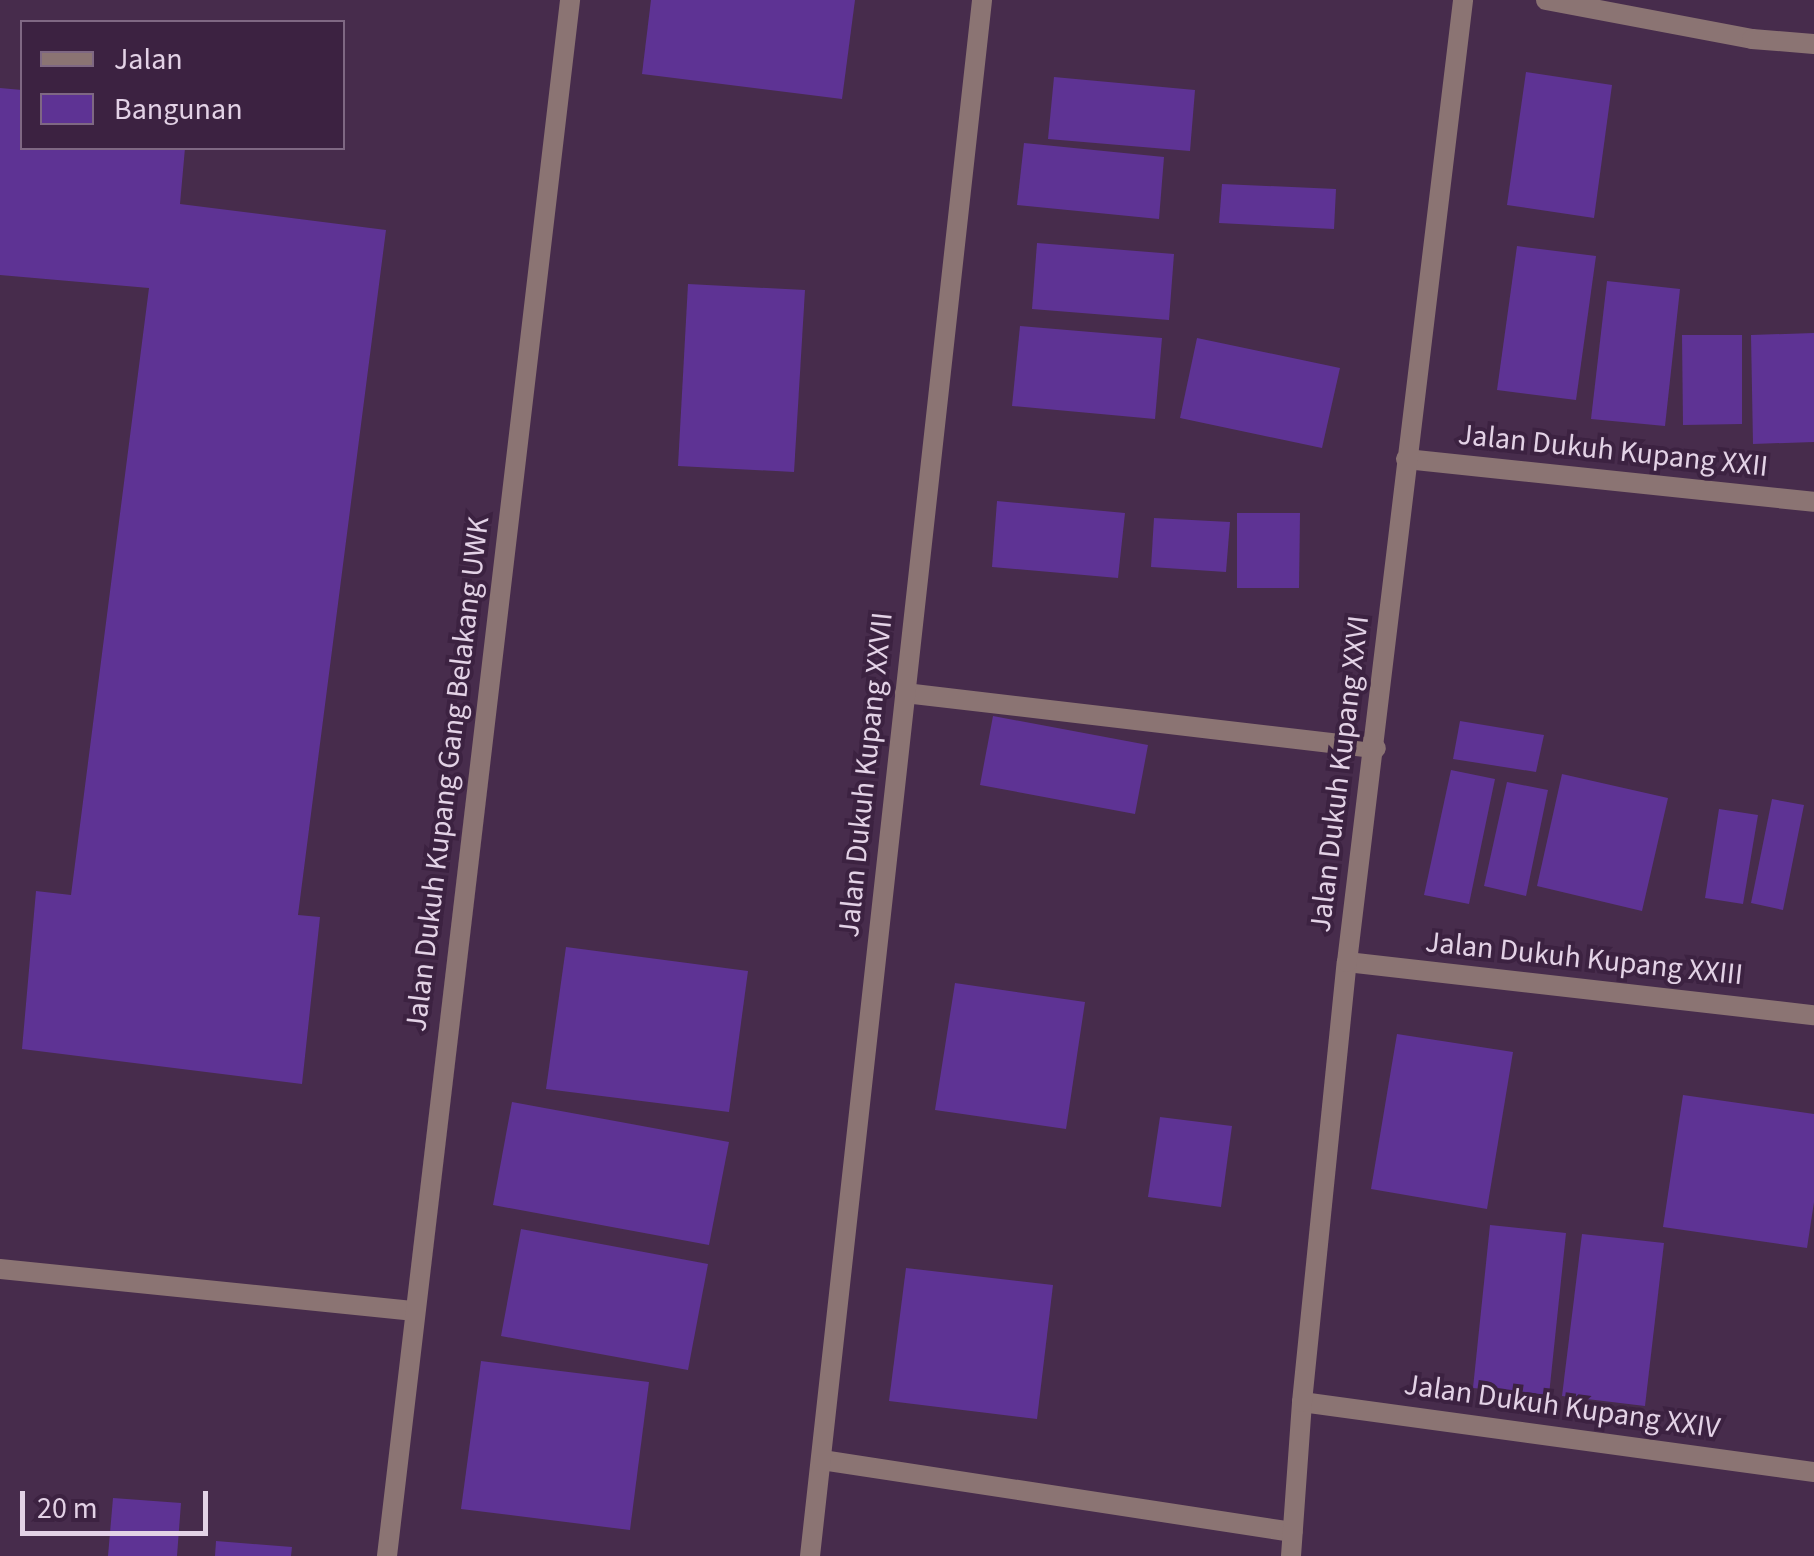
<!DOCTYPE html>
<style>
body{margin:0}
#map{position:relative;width:1814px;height:1556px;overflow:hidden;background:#472c4c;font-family:"Source Sans 3",sans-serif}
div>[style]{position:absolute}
.building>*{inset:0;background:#5e3394}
.lane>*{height:20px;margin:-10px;padding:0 10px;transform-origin:10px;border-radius:10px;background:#8b7473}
.street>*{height:20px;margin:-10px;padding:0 10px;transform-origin:10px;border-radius:10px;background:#8b7473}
span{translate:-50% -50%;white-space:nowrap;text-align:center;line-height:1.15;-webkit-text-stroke:8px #3c2241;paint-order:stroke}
.street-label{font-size:30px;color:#e3d2e6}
.legend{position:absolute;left:20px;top:20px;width:325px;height:130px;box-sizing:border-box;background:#3c2241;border:2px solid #7f6883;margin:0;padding:12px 18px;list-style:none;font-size:30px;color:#e3d2e6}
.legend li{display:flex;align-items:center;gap:20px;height:50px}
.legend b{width:50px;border:2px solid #7f6883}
.scale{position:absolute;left:20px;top:1491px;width:188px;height:45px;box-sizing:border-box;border:5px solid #e3d2e6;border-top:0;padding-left:12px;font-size:30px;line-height:35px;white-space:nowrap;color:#e3d2e6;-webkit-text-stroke:8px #3c2241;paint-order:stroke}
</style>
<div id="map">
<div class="building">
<div style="clip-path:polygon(651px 0,855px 0,842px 99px,642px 74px)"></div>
<div style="clip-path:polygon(1526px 72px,1612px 85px,1594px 218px,1507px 205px)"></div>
<div style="clip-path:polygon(1054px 77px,1195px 90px,1190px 151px,1048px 139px)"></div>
<div style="clip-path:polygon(0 88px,22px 90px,22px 148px,185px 148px,180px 204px,386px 230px,298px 915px,320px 917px,302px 1084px,22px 1049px,36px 891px,71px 895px,149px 288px,0 275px)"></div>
<div style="clip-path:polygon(1024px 143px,1164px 157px,1159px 219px,1017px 205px)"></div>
<div style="clip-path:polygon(1222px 184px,1336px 189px,1334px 229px,1219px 223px)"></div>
<div style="clip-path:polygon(1037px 243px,1174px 254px,1169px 320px,1032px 309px)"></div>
<div style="clip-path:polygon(1517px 246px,1596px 256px,1576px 400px,1497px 390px)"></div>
<div style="clip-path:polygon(1607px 281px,1680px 289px,1665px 426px,1591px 419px)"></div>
<div style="clip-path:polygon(688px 284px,805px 290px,794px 472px,678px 466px)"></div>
<div style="clip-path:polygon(1020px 326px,1162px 338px,1155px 419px,1012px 406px)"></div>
<div style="clip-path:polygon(1814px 333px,1814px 442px,1753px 444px,1751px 335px)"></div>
<div style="clip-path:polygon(1682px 335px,1742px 335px,1742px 424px,1683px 425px)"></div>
<div style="clip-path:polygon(1197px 338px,1340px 368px,1322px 448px,1180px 418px)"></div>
<div style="clip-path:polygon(997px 501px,1125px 513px,1118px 578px,992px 567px)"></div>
<div style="clip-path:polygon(1237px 513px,1300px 513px,1299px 588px,1237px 588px)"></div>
<div style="clip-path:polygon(1154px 518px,1230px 522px,1226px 572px,1151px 567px)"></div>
<div style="clip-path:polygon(993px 716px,1148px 745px,1135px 814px,980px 785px)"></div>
<div style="clip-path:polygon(1460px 721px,1544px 735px,1536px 772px,1453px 759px)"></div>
<div style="clip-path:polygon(1451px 770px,1495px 779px,1469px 904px,1424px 895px)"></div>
<div style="clip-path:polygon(1562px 774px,1668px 798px,1642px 911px,1537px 886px)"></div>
<div style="clip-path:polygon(1507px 782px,1548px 790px,1526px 896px,1484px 886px)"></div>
<div style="clip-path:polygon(1772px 799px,1804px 805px,1783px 910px,1751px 903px)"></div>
<div style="clip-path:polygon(1719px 809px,1758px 815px,1743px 904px,1705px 898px)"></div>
<div style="clip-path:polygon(566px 947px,748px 971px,729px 1112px,546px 1089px)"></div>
<div style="clip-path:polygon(955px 983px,1085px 1002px,1066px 1129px,935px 1110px)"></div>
<div style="clip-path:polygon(1397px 1034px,1513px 1052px,1487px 1209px,1371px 1189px)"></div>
<div style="clip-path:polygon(1683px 1095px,1814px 1114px,1814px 1202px,1807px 1248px,1663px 1227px)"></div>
<div style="clip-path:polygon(512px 1102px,729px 1142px,709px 1245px,493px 1205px)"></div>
<div style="clip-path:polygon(1160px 1117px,1232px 1126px,1221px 1207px,1148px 1197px)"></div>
<div style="clip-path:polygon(1490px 1225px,1566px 1233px,1549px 1395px,1473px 1388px)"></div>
<div style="clip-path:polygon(521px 1229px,708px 1264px,688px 1370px,501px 1336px)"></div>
<div style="clip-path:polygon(1582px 1234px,1664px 1243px,1645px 1406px,1562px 1396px)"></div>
<div style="clip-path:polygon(906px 1268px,1053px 1285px,1037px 1419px,889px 1401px)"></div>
<div style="clip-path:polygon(481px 1361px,649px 1382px,630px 1530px,461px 1509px)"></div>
<div style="clip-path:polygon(113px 1498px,181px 1503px,177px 1556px,108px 1556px)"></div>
<div style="clip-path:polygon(216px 1541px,292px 1547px,291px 1556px,215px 1556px)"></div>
</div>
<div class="lane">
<div style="left:0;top:1269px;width:417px;rotate:5.8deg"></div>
</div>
<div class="street">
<div style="left:1546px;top:0;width:210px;rotate:10.7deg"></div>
<div style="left:1752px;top:39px;width:62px;rotate:4.6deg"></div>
<div style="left:1406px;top:459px;width:410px;rotate:6deg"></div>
<div style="left:905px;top:693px;width:474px;rotate:6.7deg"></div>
<div style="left:1347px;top:962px;width:470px;rotate:6.5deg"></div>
<div style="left:1302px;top:1402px;width:517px;rotate:7.79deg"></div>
<div style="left:822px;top:1460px;width:476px;rotate:8.7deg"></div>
<div style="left:387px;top:1556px;width:1567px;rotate:-83.29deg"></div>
<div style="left:810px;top:1556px;width:1565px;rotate:-83.69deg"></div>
<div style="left:1291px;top:1556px;width:154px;rotate:-85.9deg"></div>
<div style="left:1302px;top:1402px;width:442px;rotate:-84.2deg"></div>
<div style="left:1347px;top:962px;width:969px;rotate:-83.12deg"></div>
</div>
<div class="street-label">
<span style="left:1613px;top:451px;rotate:6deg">Jalan Dukuh Kupang XXII</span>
<span style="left:448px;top:774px;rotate:-83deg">Jalan Dukuh Kupang Gang Belakang UWK</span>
<span style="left:1340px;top:774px;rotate:-83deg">Jalan Dukuh Kupang XXVI</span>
<span style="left:866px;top:775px;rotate:-84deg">Jalan Dukuh Kupang XXVII</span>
<span style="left:1584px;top:959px;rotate:6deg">Jalan Dukuh Kupang XXIII</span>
<span style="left:1562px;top:1407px;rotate:8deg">Jalan Dukuh Kupang XXIV</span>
</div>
<ul class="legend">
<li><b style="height:12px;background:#8b7473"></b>Jalan</li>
<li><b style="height:28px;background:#5e3394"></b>Bangunan</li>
</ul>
<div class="scale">20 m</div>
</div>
